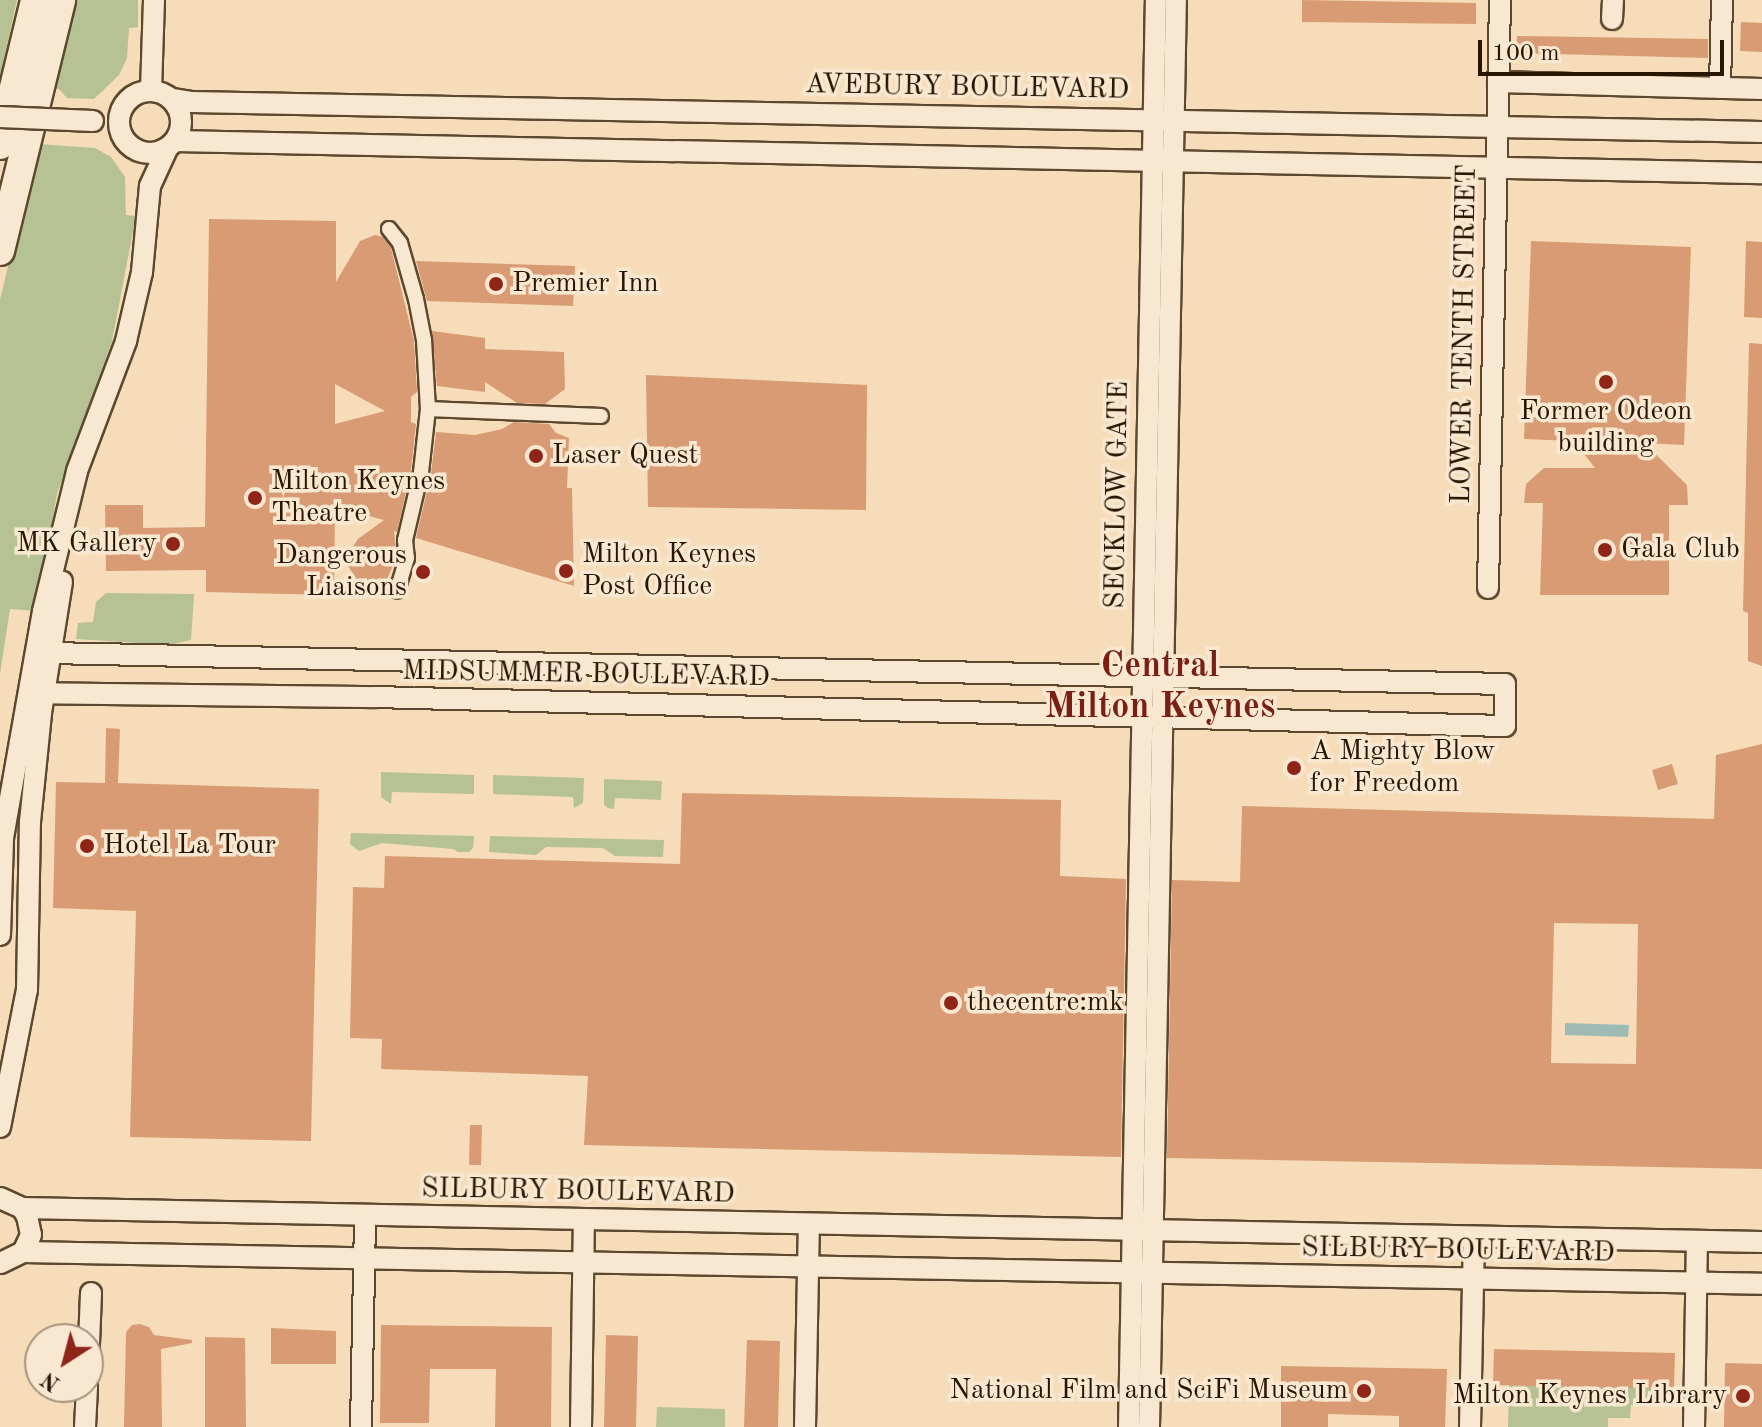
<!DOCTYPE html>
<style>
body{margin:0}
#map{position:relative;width:1762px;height:1427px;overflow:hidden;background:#f6dcb8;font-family:"Old Standard TT",serif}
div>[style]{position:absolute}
.green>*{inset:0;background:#b6c293}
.water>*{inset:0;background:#9ebab5}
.building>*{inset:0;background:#d89b74}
.roads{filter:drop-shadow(2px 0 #5c482f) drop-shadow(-2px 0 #5c482f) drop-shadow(0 2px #5c482f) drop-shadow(0 -2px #5c482f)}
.pedestrian>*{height:14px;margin:-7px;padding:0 7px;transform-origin:7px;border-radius:7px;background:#f9e8d1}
.minor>*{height:20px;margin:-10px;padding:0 10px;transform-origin:10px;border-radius:10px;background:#f9e8d1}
.minor>.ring{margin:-10px;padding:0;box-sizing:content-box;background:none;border:20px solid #f9e8d1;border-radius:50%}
.secondary>*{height:28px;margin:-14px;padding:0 14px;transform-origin:14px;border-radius:14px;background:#f9e8d1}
.bridges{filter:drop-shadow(2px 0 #5c482f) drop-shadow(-2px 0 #5c482f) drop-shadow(0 2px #5c482f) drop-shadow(0 -2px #5c482f)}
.minor-bridge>*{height:20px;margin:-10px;padding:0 10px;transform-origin:10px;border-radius:10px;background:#f9e8d1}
.dots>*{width:22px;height:22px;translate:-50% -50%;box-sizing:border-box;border:4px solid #f9e8d1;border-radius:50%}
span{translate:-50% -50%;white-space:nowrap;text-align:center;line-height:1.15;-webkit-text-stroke:7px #f9e8d1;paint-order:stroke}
.street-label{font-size:28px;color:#291601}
.poi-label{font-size:28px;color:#291601}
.left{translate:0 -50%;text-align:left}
.right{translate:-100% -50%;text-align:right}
.district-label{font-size:36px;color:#7a1f14;font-weight:700}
.north{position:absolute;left:24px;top:1323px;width:80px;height:80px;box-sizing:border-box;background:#f9e8d1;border:2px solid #a6947e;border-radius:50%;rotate:216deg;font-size:22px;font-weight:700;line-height:32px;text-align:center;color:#291601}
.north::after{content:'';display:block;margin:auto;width:28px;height:36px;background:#8f2418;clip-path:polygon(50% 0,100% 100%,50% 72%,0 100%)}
.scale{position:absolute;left:1478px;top:40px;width:246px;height:36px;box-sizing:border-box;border:4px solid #291601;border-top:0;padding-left:10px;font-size:24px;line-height:28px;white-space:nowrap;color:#291601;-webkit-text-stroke:6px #f9e8d1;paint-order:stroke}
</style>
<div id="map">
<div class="green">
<div style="clip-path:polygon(0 0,17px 0,0 76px)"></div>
<div style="clip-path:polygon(73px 0,138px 0,138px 27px,129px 28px,127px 58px,119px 75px,94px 99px,67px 98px,59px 89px,52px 88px)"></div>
<div style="clip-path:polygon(37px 144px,95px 148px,111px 157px,125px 177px,126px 215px,136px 216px,112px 341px,57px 494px,37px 611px,10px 609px,0 674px,0 300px)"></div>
<div style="clip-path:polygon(106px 593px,194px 594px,191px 640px,169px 645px,76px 639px,78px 623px,93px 622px,96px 602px)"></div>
<div style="clip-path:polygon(381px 772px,474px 775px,474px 794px,392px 792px,391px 804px,381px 797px)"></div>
<div style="clip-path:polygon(493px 775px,584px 778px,583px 803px,574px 808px,573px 797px,493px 794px)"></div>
<div style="clip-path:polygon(604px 779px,662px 781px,661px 800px,615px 798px,614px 809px,608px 808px,604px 805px)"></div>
<div style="clip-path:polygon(351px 833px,474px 836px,473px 848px,469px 852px,458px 852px,453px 849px,382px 843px,359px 851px,350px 844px)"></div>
<div style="clip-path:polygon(490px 836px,664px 840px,663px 857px,615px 856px,603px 848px,546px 847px,536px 855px,489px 852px)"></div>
<div style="clip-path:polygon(1509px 1385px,1656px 1388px,1656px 1406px,1631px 1405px,1630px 1418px,1608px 1418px,1608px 1427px,1508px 1427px)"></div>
<div style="clip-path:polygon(657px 1407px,725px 1409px,725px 1427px,656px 1427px)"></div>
</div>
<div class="water">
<div style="clip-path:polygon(1565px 1023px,1629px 1025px,1628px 1037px,1565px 1035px)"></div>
</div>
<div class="building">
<div style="clip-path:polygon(1302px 0,1476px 3px,1476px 24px,1302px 22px)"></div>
<div style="clip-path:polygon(1741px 22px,1762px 23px,1762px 52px,1740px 51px)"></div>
<div style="clip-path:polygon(1517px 36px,1708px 39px,1708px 58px,1517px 53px)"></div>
<div style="clip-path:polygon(evenodd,209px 219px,336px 221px,336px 282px,360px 241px,375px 235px,383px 237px,391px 248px,414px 341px,417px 392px,411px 397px,411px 422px,416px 424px,411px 470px,397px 532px,394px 531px,397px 557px,387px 579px,387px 589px,368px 588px,358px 581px,344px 560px,358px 539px,384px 520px,335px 507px,334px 595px,206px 592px,206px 570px,106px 571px,105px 505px,143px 505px,143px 528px,205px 527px,209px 219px,335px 384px,385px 411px,335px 424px,335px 384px)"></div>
<div style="clip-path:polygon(1531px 241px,1691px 247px,1684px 445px,1644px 443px,1687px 485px,1688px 505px,1669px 505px,1669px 595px,1540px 595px,1543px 503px,1524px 503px,1526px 484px,1544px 468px,1595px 468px,1574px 441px,1524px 439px)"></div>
<div style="clip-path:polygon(1746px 241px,1762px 242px,1762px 318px,1744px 317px)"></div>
<div style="clip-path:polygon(416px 261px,575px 266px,573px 306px,427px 301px)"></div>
<div style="clip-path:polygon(432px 331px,485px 338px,485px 349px,564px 352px,565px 389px,545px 404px,517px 403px,485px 382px,485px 392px,437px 386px)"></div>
<div style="clip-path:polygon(1749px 343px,1762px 344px,1762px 666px,1748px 661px,1748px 613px,1743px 611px)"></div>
<div style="clip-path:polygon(646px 375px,867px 385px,866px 510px,648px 507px)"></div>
<div style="clip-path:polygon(514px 422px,549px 424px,556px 433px,569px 438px,567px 488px,572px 488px,574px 586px,416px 538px,431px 474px,436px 432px,475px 435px,502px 429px)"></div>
<div style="clip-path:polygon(106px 728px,120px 729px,118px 783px,319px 789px,311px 1141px,130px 1137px,136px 911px,53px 908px,56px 782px,105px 783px)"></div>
<div style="clip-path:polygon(evenodd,1762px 744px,1762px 1169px,1167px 1158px,1172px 880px,1240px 882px,1242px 806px,1714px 819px,1716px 755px,1762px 744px,1554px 923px,1638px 924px,1636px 1064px,1551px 1063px,1554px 923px)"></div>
<div style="clip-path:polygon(1672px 764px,1678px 784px,1658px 790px,1652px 770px)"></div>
<div style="clip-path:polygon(682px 793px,1061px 800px,1060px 876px,1126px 879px,1121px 1157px,584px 1145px,588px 1076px,381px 1069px,382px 1039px,350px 1038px,353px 887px,384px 888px,385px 856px,680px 864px)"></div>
<div style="clip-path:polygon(470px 1125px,482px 1125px,481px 1165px,469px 1165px)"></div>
<div style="clip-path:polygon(140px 1324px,149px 1327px,154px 1335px,192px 1340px,192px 1343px,161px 1349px,162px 1427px,124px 1427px,126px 1332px,132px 1325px)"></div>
<div style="clip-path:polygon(381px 1325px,552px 1327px,551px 1427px,495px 1427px,496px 1369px,430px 1369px,429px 1423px,380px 1423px)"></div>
<div style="clip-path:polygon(271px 1328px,336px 1331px,336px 1364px,271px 1364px)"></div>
<div style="clip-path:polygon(606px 1335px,638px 1336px,636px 1427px,604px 1427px)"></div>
<div style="clip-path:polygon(205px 1337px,245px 1338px,246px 1427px,205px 1427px)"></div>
<div style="clip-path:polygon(747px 1340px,780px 1341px,778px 1427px,744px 1427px)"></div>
<div style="clip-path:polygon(1494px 1349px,1675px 1353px,1674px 1389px,1493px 1385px)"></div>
<div style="clip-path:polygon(1725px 1363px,1762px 1364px,1762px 1427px,1724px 1427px)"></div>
<div style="clip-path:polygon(1281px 1366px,1447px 1369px,1445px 1427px,1399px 1427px,1399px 1416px,1328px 1414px,1328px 1427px,1281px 1427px)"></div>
</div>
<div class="roads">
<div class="pedestrian">
<div style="left:389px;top:229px;width:18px;rotate:52deg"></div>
<div style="left:400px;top:243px;width:58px;rotate:74.1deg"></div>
<div style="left:416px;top:299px;width:42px;rotate:79deg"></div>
<div style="left:424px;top:340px;width:69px;rotate:86.7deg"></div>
<div style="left:428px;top:409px;width:63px;rotate:96.3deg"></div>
<div style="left:421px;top:472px;width:70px;rotate:103.2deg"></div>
<div style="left:405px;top:540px;width:18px;rotate:84deg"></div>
<div style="left:407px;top:558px;width:34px;rotate:107deg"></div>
<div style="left:428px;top:409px;width:173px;rotate:2.3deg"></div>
</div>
<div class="minor">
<div style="left:1612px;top:19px;width:19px;rotate:-87deg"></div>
<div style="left:1498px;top:82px;width:264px;rotate:1.5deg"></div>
<div style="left:1720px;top:88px;width:88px;rotate:-88.7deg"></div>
<div style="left:151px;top:90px;width:90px;rotate:-88.1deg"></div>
<div class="ring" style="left:119px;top:91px;width:42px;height:42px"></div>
<div style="left:172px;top:99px;width:19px;rotate:9deg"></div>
<div style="left:191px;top:102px;width:1571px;rotate:1.09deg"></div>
<div style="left:175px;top:141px;width:1587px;rotate:1.16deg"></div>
<div style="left:1488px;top:588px;width:588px;rotate:-88.83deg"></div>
<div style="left:29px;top:693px;width:345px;rotate:0.7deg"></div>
<div style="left:374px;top:697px;width:1131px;rotate:1.47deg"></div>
<div style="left:1505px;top:726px;width:42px;rotate:-90deg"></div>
<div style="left:1505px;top:684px;width:1453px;rotate:-178.78deg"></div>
<div style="left:0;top:935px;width:97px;rotate:-88.2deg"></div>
<div style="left:3px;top:838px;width:230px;rotate:-80deg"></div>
<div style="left:43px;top:611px;width:144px;rotate:-76.3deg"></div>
<div style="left:77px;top:471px;width:139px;rotate:-69.3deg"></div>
<div style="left:126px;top:341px;width:71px;rotate:-76.9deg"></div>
<div style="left:142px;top:272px;width:86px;rotate:-84.7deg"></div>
<div style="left:150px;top:186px;width:41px;rotate:-65.3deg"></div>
<div style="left:0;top:1127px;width:140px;rotate:-78.9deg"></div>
<div style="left:27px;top:990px;width:168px;rotate:-89deg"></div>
<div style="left:30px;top:822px;width:110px;rotate:-84.2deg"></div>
<div style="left:41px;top:713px;width:133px;rotate:-80.9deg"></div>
<div style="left:0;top:1198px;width:24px;rotate:24deg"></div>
<div style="left:22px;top:1208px;width:9px;rotate:58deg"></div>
<div style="left:27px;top:1216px;width:19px;rotate:78deg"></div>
<div style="left:31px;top:1235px;width:19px;rotate:115deg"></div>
<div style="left:23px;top:1252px;width:25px;rotate:154deg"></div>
<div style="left:22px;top:1208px;width:1740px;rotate:1.12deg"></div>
<div style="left:23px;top:1252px;width:1739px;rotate:1.05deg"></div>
<div style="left:88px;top:1368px;width:75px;rotate:-87.7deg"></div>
<div style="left:85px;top:1427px;width:40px;rotate:-87.1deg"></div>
<div style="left:361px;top:1427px;width:211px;rotate:-88.9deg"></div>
<div style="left:581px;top:1427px;width:207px;rotate:-89.2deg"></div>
<div style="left:805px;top:1427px;width:203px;rotate:-88.9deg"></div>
<div style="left:1129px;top:1427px;width:1427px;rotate:-88.92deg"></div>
<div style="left:1149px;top:1427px;width:1427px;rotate:-88.92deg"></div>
<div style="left:1470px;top:1427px;width:190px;rotate:-88.8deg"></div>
<div style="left:1694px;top:1427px;width:186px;rotate:-89.1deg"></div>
</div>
<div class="secondary">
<div style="left:0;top:145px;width:149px;rotate:-76.4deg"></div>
<div style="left:0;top:251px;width:258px;rotate:-76.3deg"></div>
</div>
</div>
<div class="bridges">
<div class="minor-bridge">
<div style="left:0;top:117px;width:93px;rotate:2.5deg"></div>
</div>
</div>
<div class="dots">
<div style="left:496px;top:284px;background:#8f2418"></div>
<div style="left:1606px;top:382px;background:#8f2418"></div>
<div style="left:536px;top:456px;background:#8f2418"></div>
<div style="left:255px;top:498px;background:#8f2418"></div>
<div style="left:173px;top:544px;background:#8f2418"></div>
<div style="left:1605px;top:550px;background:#8f2418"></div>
<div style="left:566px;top:571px;background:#8f2418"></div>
<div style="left:423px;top:572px;background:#8f2418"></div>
<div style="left:1294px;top:768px;background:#8f2418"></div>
<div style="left:87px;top:846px;background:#8f2418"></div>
<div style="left:951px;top:1003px;background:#8f2418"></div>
<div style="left:1364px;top:1391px;background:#8f2418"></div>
<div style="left:1743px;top:1396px;background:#8f2418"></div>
</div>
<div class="street-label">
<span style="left:967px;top:88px;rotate:1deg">AVEBURY BOULEVARD</span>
<span style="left:1465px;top:334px;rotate:-89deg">LOWER TENTH STREET</span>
<span style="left:1118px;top:495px;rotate:-89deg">SECKLOW GATE</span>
<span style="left:586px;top:675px;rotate:1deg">MIDSUMMER BOULEVARD</span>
<span style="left:578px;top:1192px;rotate:1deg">SILBURY BOULEVARD</span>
<span style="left:1458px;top:1251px;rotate:1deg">SILBURY BOULEVARD</span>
</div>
<div class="poi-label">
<span class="left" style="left:512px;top:284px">Premier Inn</span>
<span style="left:1606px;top:428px">Former Odeon<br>building</span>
<span class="left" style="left:552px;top:456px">Laser Quest</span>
<span class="left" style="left:271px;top:498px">Milton Keynes<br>Theatre</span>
<span class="right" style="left:157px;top:544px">MK Gallery</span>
<span class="left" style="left:1621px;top:550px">Gala Club</span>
<span class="left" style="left:582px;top:571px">Milton Keynes<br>Post Office</span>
<span class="right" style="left:407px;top:572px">Dangerous<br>Liaisons</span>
<span class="left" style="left:1310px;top:768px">A Mighty Blow<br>for Freedom</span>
<span class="left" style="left:103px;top:846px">Hotel La Tour</span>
<span class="left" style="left:967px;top:1003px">thecentre:mk</span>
<span class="right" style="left:1348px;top:1391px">National Film and SciFi Museum</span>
<span class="right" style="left:1727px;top:1396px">Milton Keynes Library</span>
</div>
<div class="district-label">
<span style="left:1160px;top:688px">Central<br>Milton Keynes</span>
</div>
<div class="north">N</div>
<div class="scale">100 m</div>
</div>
